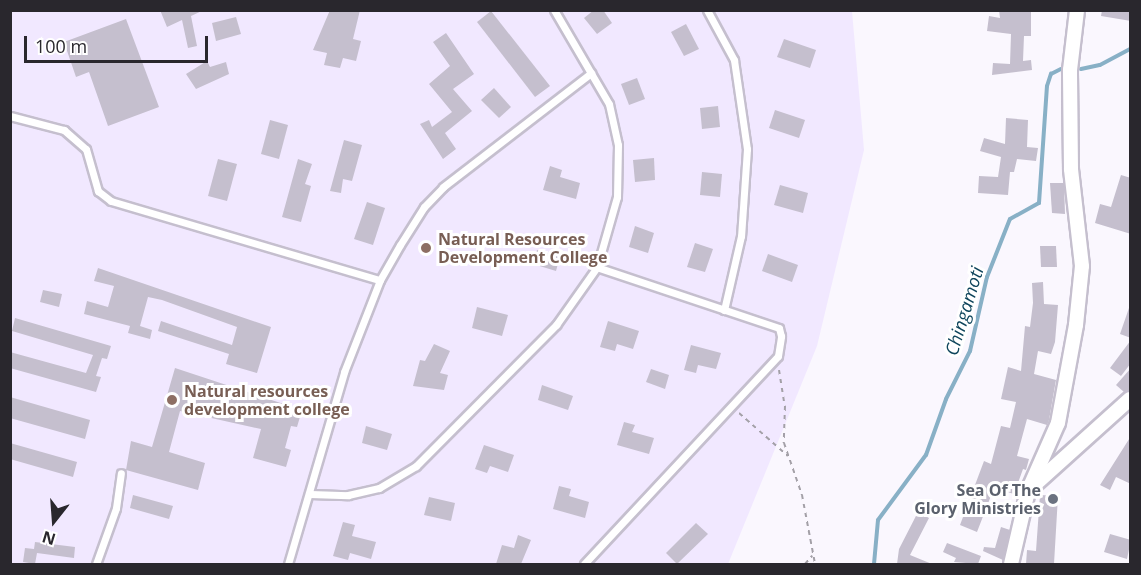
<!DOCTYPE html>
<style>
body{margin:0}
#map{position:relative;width:1141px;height:575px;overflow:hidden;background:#faf7fe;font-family:"Open Sans",sans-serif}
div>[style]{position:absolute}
.built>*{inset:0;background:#f1e8ff}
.stream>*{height:4px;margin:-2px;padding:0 2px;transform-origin:2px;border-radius:2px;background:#88b0c6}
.building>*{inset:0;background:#c5bfce}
.path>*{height:2px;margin-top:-1px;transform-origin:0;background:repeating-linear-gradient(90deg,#a3a0a7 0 4.5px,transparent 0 9px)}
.roads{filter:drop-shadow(2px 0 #c5bfce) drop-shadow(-2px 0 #c5bfce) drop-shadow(0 2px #c5bfce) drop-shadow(0 -2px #c5bfce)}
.service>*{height:7px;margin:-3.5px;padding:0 3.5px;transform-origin:3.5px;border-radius:3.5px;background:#fff}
.minor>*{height:14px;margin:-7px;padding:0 7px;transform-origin:7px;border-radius:7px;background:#fff}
.dots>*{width:16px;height:16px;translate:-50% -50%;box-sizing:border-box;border:3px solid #fff;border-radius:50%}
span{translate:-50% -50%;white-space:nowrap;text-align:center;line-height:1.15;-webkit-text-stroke:6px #fff;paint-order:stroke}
.education-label{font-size:16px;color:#785e54;font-weight:700}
.left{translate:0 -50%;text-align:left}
.worship-label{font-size:16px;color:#5b616d;font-weight:700}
.right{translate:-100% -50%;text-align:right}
.water-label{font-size:18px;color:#0f455c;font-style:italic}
.frame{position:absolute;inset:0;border:12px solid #29272d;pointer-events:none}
.north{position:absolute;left:24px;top:491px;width:60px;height:60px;-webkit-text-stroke:4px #fff;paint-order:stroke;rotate:197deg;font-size:16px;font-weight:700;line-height:24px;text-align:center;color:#29272d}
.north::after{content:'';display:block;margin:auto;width:21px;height:27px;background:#29272d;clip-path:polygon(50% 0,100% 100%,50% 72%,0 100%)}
.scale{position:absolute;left:24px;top:36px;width:184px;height:27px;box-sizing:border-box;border:3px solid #29272d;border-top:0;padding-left:8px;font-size:18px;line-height:21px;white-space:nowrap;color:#29272d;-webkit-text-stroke:4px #fff;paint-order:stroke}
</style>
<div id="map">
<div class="built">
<div style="clip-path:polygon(10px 11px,852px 11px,864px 150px,817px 346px,728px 564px,11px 564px)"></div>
</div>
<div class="stream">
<div style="left:1081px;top:69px;width:19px;rotate:-12deg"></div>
<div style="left:1100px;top:65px;width:34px;rotate:-28deg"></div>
<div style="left:874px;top:564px;width:44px;rotate:-84.8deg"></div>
<div style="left:878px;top:520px;width:81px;rotate:-53.6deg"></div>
<div style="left:926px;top:455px;width:59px;rotate:-70.3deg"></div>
<div style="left:946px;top:399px;width:54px;rotate:-63.4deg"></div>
<div style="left:970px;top:351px;width:76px;rotate:-77.1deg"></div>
<div style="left:987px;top:277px;width:62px;rotate:-68.4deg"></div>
<div style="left:1010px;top:219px;width:33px;rotate:-29deg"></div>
<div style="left:1039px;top:203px;width:117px;rotate:-86.1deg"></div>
<div style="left:1047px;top:86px;width:13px;rotate:-72deg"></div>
<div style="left:1051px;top:74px;width:11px;rotate:-27deg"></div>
</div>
<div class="building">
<div style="clip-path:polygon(160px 10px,204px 10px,191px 16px,197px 46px,188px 48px,182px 20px,167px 27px)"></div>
<div style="clip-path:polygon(330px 10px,360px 10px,353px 39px,361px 41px,356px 61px,343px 58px,340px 68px,324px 65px,327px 53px,313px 50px)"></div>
<div style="clip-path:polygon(594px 10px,603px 10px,612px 23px,597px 34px,584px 18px)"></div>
<div style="clip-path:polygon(999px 10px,1031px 10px,1031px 36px,1024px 36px,1023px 61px,1031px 60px,1032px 70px,992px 75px,993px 63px,1010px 64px,1011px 34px,987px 31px,989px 16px,1000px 18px)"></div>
<div style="clip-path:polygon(1102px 10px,1131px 10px,1131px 21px,1101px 16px)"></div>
<div style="clip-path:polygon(491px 11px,550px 86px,535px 97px,477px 22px)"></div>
<div style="clip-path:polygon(236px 17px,241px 34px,216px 41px,212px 23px)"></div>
<div style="clip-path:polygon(126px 19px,159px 107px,108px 126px,89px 72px,76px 77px,64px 42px)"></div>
<div style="clip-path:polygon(686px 24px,699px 49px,684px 56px,671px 32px)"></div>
<div style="clip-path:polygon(446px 33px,474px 74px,453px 89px,472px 111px,445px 133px,456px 149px,443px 159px,420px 124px,429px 120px,432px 127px,452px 112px,429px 84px,450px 66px,433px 42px)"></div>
<div style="clip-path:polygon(784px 39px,816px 50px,810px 68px,777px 57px)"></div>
<div style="clip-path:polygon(207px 61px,210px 67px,226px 62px,229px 74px,196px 89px,186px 74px)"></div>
<div style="clip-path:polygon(637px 78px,645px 99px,629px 105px,621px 84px)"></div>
<div style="clip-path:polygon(494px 88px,511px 107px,499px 118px,481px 100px)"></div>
<div style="clip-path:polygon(718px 106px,720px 127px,702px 129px,700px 108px)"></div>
<div style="clip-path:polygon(775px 110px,805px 120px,799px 138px,769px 128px)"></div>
<div style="clip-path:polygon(1006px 118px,1028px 120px,1027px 147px,1038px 148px,1036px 161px,1017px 159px,1014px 172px,1010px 172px,1008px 195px,978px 193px,979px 176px,998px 177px,1001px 157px,980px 151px,984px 138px,1005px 144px)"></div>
<div style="clip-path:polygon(270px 120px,288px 125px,279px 159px,261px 154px)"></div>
<div style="clip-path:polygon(344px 140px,362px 145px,352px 181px,343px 179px,341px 193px,330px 191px)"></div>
<div style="clip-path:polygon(654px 158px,655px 180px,635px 182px,633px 160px)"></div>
<div style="clip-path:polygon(218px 159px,237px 164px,227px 201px,208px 196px)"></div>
<div style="clip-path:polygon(298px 159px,312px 164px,305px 184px,311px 186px,301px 222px,282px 217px)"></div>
<div style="clip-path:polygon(550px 166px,562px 170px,560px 177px,580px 183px,576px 199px,543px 190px)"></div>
<div style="clip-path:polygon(702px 172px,722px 174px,720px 197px,700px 195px)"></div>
<div style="clip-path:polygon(1121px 175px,1131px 178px,1131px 234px,1095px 223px,1100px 204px,1111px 207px)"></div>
<div style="clip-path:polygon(1050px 183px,1064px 183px,1065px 214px,1052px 213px)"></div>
<div style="clip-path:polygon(780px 185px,808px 193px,803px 213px,774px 205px)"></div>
<div style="clip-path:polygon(367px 202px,385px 208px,373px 245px,354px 239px)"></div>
<div style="clip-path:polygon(635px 226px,654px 233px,648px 253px,629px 247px)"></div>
<div style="clip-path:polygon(695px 243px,713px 249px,705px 272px,687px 267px)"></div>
<div style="clip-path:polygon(1040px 246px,1056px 246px,1057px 267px,1041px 267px)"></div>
<div style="clip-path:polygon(537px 250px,560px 256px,556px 271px,533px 264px)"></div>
<div style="clip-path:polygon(768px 254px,798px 265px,792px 282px,762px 271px)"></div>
<div style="clip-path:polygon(98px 268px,271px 327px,257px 373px,226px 364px,229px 354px,158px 331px,161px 321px,232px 345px,237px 327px,162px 300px,148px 297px,140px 326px,152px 330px,150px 339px,128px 333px,130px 326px,84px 314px,87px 301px,108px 307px,114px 286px,94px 281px)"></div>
<div style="clip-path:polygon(1043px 282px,1044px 304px,1058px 305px,1055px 342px,1051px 354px,1038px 351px,1034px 374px,1056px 380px,1049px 420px,1047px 425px,1027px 419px,1017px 456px,1029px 459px,1026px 470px,1023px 469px,1014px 494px,994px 488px,977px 532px,960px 525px,984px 461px,991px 464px,1001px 426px,1010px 428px,1016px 402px,1001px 399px,1008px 367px,1021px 371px,1025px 326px,1030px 327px,1033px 303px,1032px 283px)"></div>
<div style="clip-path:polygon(43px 290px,62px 294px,59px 307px,40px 302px)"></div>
<div style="clip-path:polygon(477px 307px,508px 315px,502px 336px,472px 328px)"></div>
<div style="clip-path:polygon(1129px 308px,1131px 308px,1131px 338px,1120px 334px)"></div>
<div style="clip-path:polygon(15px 318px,111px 346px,107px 359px,102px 358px,96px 376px,101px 377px,96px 392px,10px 368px,10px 352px,86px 373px,93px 355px,12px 331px)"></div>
<div style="clip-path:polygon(608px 321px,639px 331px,633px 349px,617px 344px,615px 351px,600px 347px)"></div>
<div style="clip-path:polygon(1131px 340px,1131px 363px,1121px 376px,1110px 368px)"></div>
<div style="clip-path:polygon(434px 344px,450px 351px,440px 373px,448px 375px,444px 390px,413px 386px,420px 360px,425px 361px)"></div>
<div style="clip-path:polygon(691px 345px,721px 353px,716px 369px,698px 365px,696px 373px,684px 370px)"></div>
<div style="clip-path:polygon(175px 368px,302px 410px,297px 427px,291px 426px,285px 448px,291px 450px,286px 467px,253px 458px,261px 429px,180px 411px,169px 452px,205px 463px,198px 490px,126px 470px,131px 441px,152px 447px)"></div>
<div style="clip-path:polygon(1131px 368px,1131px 390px,1124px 392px,1116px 385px)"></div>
<div style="clip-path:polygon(651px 369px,669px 375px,665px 389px,646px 382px)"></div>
<div style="clip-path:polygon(542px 385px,573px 396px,568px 410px,538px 400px)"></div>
<div style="clip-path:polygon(10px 397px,90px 420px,85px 439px,10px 418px)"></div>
<div style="clip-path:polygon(624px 422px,635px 425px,632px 432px,654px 438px,649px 454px,617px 445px)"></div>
<div style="clip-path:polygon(366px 426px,392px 434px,387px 450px,362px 443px)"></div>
<div style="clip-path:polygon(1131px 436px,1131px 484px,1116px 477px,1110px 490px,1100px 485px)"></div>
<div style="clip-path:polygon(10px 443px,77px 462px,73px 477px,10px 459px)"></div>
<div style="clip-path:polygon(484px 445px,514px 455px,508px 472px,490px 466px,487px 473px,475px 469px)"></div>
<div style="clip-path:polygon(559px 486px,571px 489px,569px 496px,589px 502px,585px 518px,553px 509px)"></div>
<div style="clip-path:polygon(133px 495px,173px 506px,169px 519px,130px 508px)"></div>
<div style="clip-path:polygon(1040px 495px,1058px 496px,1054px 564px,1026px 564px,1027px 550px,1036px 551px)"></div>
<div style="clip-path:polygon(429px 497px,455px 503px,451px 521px,424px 515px)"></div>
<div style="clip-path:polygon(918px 512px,929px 518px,910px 555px,932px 564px,897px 564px,899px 549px)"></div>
<div style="clip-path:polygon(343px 522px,355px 525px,352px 536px,376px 542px,371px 559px,350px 553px,348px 560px,333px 556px)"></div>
<div style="clip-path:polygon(696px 523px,708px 534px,677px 564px,666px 553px)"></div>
<div style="clip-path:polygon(1001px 527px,1010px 530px,1003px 560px,983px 551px,984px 547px,995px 548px)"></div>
<div style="clip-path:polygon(1110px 534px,1131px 540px,1127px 559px,1104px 552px)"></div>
<div style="clip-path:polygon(518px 535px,531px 540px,521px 564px,496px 564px,502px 545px,514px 548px)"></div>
<div style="clip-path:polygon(35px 542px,75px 547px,74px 558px,37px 553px,35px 564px,23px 562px,25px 548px,34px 549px)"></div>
<div style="clip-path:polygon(947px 543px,981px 556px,978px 564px,954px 562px,956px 558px,943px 552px)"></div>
</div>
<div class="path">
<div style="left:779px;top:370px;width:36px;rotate:81deg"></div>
<div style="left:785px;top:406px;width:37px;rotate:92deg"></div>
<div style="left:784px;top:443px;width:55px;rotate:70.9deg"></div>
<div style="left:802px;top:495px;width:70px;rotate:79.3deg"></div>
<div style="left:739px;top:413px;width:65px;rotate:41.3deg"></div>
<div style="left:805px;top:564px;width:11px;rotate:-49deg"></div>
</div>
<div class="roads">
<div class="service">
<div style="left:707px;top:10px;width:57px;rotate:61.6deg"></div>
<div style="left:734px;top:60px;width:90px;rotate:81.7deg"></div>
<div style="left:747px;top:149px;width:87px;rotate:93.9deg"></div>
<div style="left:741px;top:236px;width:76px;rotate:102.9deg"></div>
<div style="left:10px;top:116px;width:56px;rotate:14.5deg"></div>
<div style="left:64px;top:130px;width:29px;rotate:41deg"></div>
<div style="left:86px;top:149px;width:44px;rotate:74.1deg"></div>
<div style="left:98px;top:191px;width:16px;rotate:38deg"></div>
<div style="left:111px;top:201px;width:280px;rotate:16.4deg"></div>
<div style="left:310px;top:494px;width:38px;rotate:2deg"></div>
<div style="left:348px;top:495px;width:32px;rotate:-13deg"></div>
<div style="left:379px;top:488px;width:43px;rotate:-30.7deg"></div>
<div style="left:416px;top:466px;width:199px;rotate:-45.2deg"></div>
<div style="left:556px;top:325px;width:71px;rotate:-54.7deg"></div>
<div style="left:597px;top:267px;width:73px;rotate:-74.1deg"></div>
<div style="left:617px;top:197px;width:52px;rotate:-88.9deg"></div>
<div style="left:618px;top:145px;width:42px;rotate:-102.4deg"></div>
<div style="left:609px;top:104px;width:109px;rotate:-120.3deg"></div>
<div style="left:96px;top:564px;width:59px;rotate:-70.3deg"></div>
<div style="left:116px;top:508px;width:35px;rotate:-82deg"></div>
<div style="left:288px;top:564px;width:200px;rotate:-73.7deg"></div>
<div style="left:344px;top:372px;width:99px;rotate:-68.6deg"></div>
<div style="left:380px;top:280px;width:40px;rotate:-60.3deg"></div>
<div style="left:400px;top:245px;width:45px;rotate:-57.7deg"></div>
<div style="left:424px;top:207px;width:28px;rotate:-46deg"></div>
<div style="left:443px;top:187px;width:187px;rotate:-37.6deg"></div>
<div style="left:584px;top:564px;width:284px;rotate:-47deg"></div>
<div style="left:778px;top:356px;width:20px;rotate:-81deg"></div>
<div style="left:781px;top:336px;width:8px;rotate:-104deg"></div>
<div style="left:779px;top:328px;width:192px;rotate:-161.5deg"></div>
</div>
<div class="minor">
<div style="left:1031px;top:488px;width:133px;rotate:-42deg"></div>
<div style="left:1011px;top:564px;width:75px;rotate:-76.9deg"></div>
<div style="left:1028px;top:491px;width:74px;rotate:-66.2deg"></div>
<div style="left:1058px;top:423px;width:100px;rotate:-79.6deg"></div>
<div style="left:1076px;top:325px;width:59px;rotate:-84.2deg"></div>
<div style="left:1082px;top:266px;width:98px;rotate:-96.5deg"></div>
<div style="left:1071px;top:169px;width:99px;rotate:-90.6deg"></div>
<div style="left:1070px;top:70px;width:60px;rotate:-83.3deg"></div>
</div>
</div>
<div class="dots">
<div style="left:426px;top:248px;background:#8d6e63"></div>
<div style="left:172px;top:400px;background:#8d6e63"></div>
<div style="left:1053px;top:499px;background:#6b7280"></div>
</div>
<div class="education-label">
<span class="left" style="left:438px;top:248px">Natural Resources<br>Development College</span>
<span class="left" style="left:184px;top:400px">Natural resources<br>development college</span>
</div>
<div class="worship-label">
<span class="right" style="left:1041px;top:499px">Sea Of The<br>Glory Ministries</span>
</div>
<div class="water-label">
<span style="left:964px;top:311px;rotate:-73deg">Chingamoti</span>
</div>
<div class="frame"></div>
<div class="north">N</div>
<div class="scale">100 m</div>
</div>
